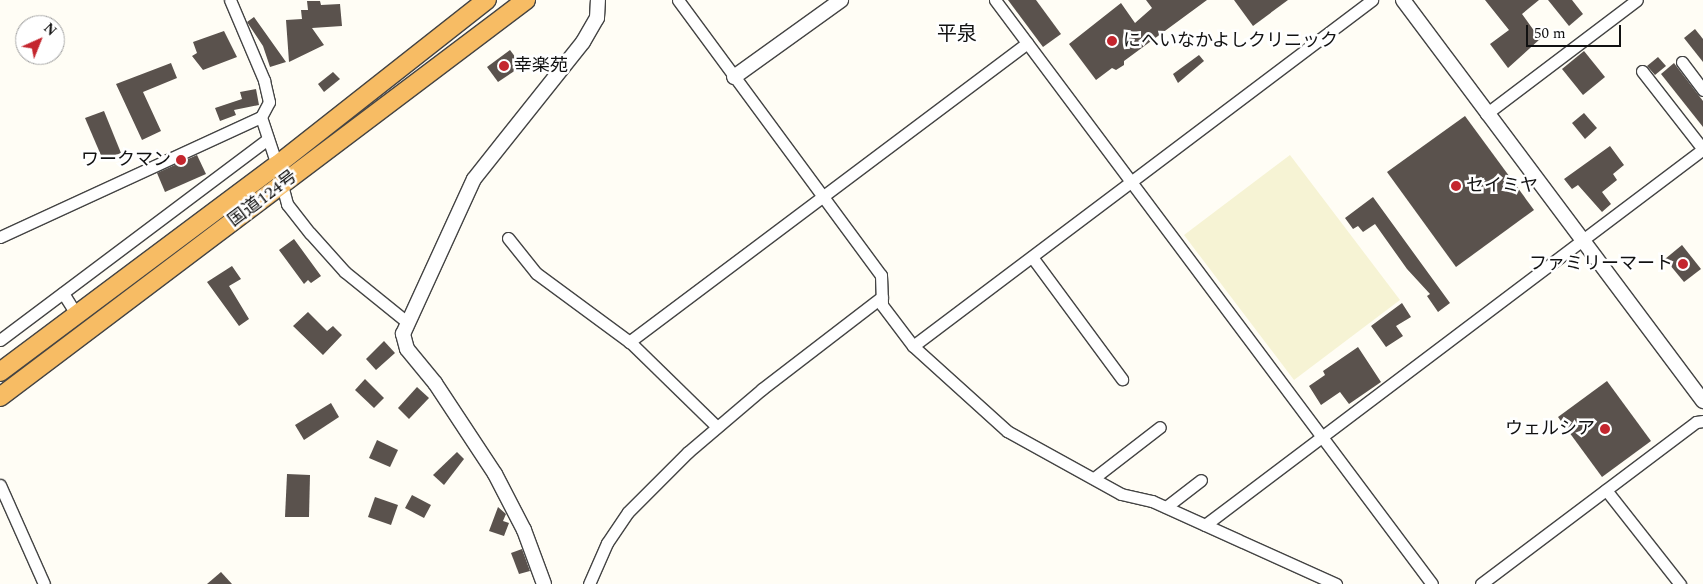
<!DOCTYPE html>
<meta charset="utf-8">
<style>
body{margin:0}
#map{position:relative;width:1703px;height:584px;overflow:hidden;background:#fffdf5;font-family:Spectral,"Noto Sans JP",serif}
div>[style]{position:absolute}
.farmland>*{inset:0;background:#f6f3d4}
.building>*{inset:0;background:#5a524d}
.roads{filter:drop-shadow(1px 0 #444) drop-shadow(-1px 0 #444) drop-shadow(0 1px #444) drop-shadow(0 -1px #444)}
.minor>*{height:11px;margin:-5.5px;padding:0 5.5px;transform-origin:5.5px;border-radius:5.5px;background:#fff}
.tertiary>*{height:14px;margin:-7px;padding:0 7px;transform-origin:7px;border-radius:7px;background:#fff}
.trunk>*{height:18px;margin:-9px;padding:0 9px;transform-origin:9px;border-radius:9px;background:#f7bc64}
.dots>*{width:14px;height:14px;translate:-50% -50%;box-sizing:border-box;border:2px solid #fff;border-radius:50%}
span{translate:-50% -50%;white-space:nowrap;text-align:center;line-height:1.15;-webkit-text-stroke:5px #fff;paint-order:stroke}
.poi-label{font-size:18px;color:#111}
.left{translate:0 -50%;text-align:left}
.right{translate:-100% -50%;text-align:right}
.street-label{font-size:18px;color:#111}
.quarter-label{font-size:20px;color:#111}
.north{position:absolute;left:15px;top:15px;width:50px;height:50px;box-sizing:border-box;background:#fff;border:1px solid #a0a0a0;border-radius:50%;rotate:44deg;font-size:14px;font-weight:700;line-height:20px;text-align:center;color:#111}
.north::after{content:'';display:block;margin:auto;width:18px;height:22px;background:#c4262e;clip-path:polygon(50% 0,100% 100%,50% 72%,0 100%)}
.scale{position:absolute;left:1526px;top:25px;width:95px;height:22px;box-sizing:border-box;border:2px solid #111;border-top:0;padding-left:6px;font-size:15px;line-height:18px;white-space:nowrap;color:#111;-webkit-text-stroke:4px #fff;paint-order:stroke}
</style>
<div id="map">
<div class="farmland">
<div style="clip-path:polygon(1290px 155px,1400px 300px,1294px 380px,1184px 235px)"></div>
</div>
<div class="building">
<div style="clip-path:polygon(1008px 0,1036px 0,1061px 34px,1043px 47px)"></div>
<div style="clip-path:polygon(1146px 0,1207px 0,1124px 61px,1124px 65px,1116px 70px,1112px 68px,1096px 80px,1069px 44px,1121px 3px,1135px 23px,1152px 8px)"></div>
<div style="clip-path:polygon(1234px 0,1288px 0,1253px 26px)"></div>
<div style="clip-path:polygon(1485px 0,1539px 0,1522px 14px,1540px 39px,1508px 68px,1490px 44px,1509px 30px)"></div>
<div style="clip-path:polygon(1548px 0,1572px 0,1583px 14px,1569px 26px)"></div>
<div style="clip-path:polygon(307px 1px,320px 1px,321px 5px,340px 4px,342px 26px,312px 28px,324px 45px,289px 62px,286px 20px,302px 19px,301px 10px,308px 10px)"></div>
<div style="clip-path:polygon(254px 17px,286px 62px,270px 67px,263px 46px,247px 22px)"></div>
<div style="clip-path:polygon(1695px 29px,1703px 39px,1703px 62px,1684px 38px)"></div>
<div style="clip-path:polygon(224px 31px,237px 57px,203px 70px,192px 56px,197px 53px,193px 42px)"></div>
<div style="clip-path:polygon(510px 50px,522px 66px,498px 82px,487px 67px)"></div>
<div style="clip-path:polygon(1584px 51px,1605px 77px,1583px 95px,1562px 69px)"></div>
<div style="clip-path:polygon(1199px 55px,1204px 61px,1178px 83px,1173px 74px)"></div>
<div style="clip-path:polygon(1658px 57px,1666px 66px,1655px 75px,1647px 66px)"></div>
<div style="clip-path:polygon(171px 63px,177px 78px,143px 92px,161px 131px,142px 140px,116px 84px)"></div>
<div style="clip-path:polygon(1674px 63px,1703px 101px,1703px 127px,1661px 74px)"></div>
<div style="clip-path:polygon(333px 72px,340px 79px,324px 92px,318px 84px)"></div>
<div style="clip-path:polygon(256px 89px,259px 105px,234px 110px,236px 115px,220px 121px,215px 108px,242px 99px,240px 92px)"></div>
<div style="clip-path:polygon(104px 111px,121px 153px,103px 160px,85px 118px)"></div>
<div style="clip-path:polygon(1584px 113px,1597px 128px,1585px 139px,1572px 123px)"></div>
<div style="clip-path:polygon(1465px 116px,1534px 210px,1456px 267px,1387px 172px)"></div>
<div style="clip-path:polygon(1610px 146px,1624px 165px,1613px 174px,1617px 180px,1602px 192px,1611px 204px,1602px 212px,1578px 185px,1572px 189px,1564px 179px)"></div>
<div style="clip-path:polygon(197px 155px,206px 174px,165px 192px,157px 173px)"></div>
<div style="clip-path:polygon(1373px 197px,1450px 303px,1438px 312px,1427px 296px,1430px 294px,1407px 269px,1375px 224px,1363px 232px,1358px 226px,1353px 229px,1345px 218px)"></div>
<div style="clip-path:polygon(294px 239px,321px 276px,311px 283px,308px 280px,304px 284px,279px 250px)"></div>
<div style="clip-path:polygon(1682px 245px,1701px 269px,1684px 282px,1665px 259px)"></div>
<div style="clip-path:polygon(232px 266px,241px 279px,229px 286px,249px 319px,239px 326px,207px 282px)"></div>
<div style="clip-path:polygon(1402px 303px,1411px 317px,1396px 326px,1403px 336px,1386px 347px,1371px 326px)"></div>
<div style="clip-path:polygon(308px 312px,327px 331px,333px 326px,342px 335px,323px 355px,293px 326px)"></div>
<div style="clip-path:polygon(384px 341px,395px 353px,376px 370px,366px 359px)"></div>
<div style="clip-path:polygon(1358px 347px,1381px 382px,1349px 404px,1340px 392px,1321px 405px,1309px 386px,1325px 375px,1323px 371px)"></div>
<div style="clip-path:polygon(365px 379px,384px 398px,374px 408px,355px 390px)"></div>
<div style="clip-path:polygon(1607px 381px,1651px 441px,1602px 477px,1558px 417px)"></div>
<div style="clip-path:polygon(417px 387px,429px 398px,409px 419px,398px 408px)"></div>
<div style="clip-path:polygon(331px 403px,339px 417px,304px 440px,295px 425px)"></div>
<div style="clip-path:polygon(377px 440px,398px 450px,390px 467px,369px 458px)"></div>
<div style="clip-path:polygon(457px 452px,464px 459px,444px 485px,433px 475px)"></div>
<div style="clip-path:polygon(287px 474px,310px 475px,309px 517px,285px 517px)"></div>
<div style="clip-path:polygon(412px 495px,431px 505px,424px 518px,405px 508px)"></div>
<div style="clip-path:polygon(375px 497px,398px 505px,391px 525px,368px 517px)"></div>
<div style="clip-path:polygon(498px 507px,506px 514px,503px 521px,509px 523px,504px 536px,489px 531px)"></div>
<div style="clip-path:polygon(522px 549px,530px 571px,519px 574px,511px 553px)"></div>
<div style="clip-path:polygon(221px 572px,232px 584px,207px 584px)"></div>
</div>
<div class="roads">
<div class="minor">
<div style="left:678px;top:0;width:342px;rotate:53.6deg"></div>
<div style="left:881px;top:275px;width:30px;rotate:88deg"></div>
<div style="left:882px;top:305px;width:51px;rotate:52.9deg"></div>
<div style="left:913px;top:346px;width:127px;rotate:42.1deg"></div>
<div style="left:1007px;top:431px;width:130px;rotate:28.9deg"></div>
<div style="left:1121px;top:494px;width:32px;rotate:13deg"></div>
<div style="left:1152px;top:501px;width:202px;rotate:24.3deg"></div>
<div style="left:995px;top:0;width:729px;rotate:53.19deg"></div>
<div style="left:1682px;top:62px;width:35px;rotate:53deg"></div>
<div style="left:1642px;top:71px;width:99px;rotate:52deg"></div>
<div style="left:1486px;top:114px;width:189px;rotate:-37.1deg"></div>
<div style="left:261px;top:117px;width:51px;rotate:71.6deg"></div>
<div style="left:282px;top:185px;width:20px;rotate:75deg"></div>
<div style="left:287px;top:204px;width:37px;rotate:52deg"></div>
<div style="left:310px;top:233px;width:52px;rotate:48.1deg"></div>
<div style="left:345px;top:272px;width:80px;rotate:38.9deg"></div>
<div style="left:0;top:237px;width:287px;rotate:-24.7deg"></div>
<div style="left:261px;top:117px;width:17px;rotate:-62deg"></div>
<div style="left:269px;top:102px;width:23px;rotate:-103deg"></div>
<div style="left:264px;top:80px;width:87px;rotate:-113deg"></div>
<div style="left:508px;top:238px;width:45px;rotate:51.3deg"></div>
<div style="left:536px;top:273px;width:118px;rotate:36.4deg"></div>
<div style="left:631px;top:343px;width:120px;rotate:44.3deg"></div>
<div style="left:1032px;top:257px;width:152px;rotate:53.6deg"></div>
<div style="left:63px;top:293px;width:26px;rotate:58deg"></div>
<div style="left:0;top:340px;width:335px;rotate:-36.9deg"></div>
<div style="left:629px;top:342px;width:498px;rotate:-36.9deg"></div>
<div style="left:913px;top:346px;width:575px;rotate:-37.01deg"></div>
<div style="left:1094px;top:478px;width:83px;rotate:-37.7deg"></div>
<div style="left:0;top:485px;width:108px;rotate:66deg"></div>
<div style="left:1606px;top:490px;width:120px;rotate:51.8deg"></div>
<div style="left:1166px;top:507px;width:44px;rotate:-37.6deg"></div>
<div style="left:1205px;top:525px;width:624px;rotate:-37.05deg"></div>
<div style="left:589px;top:584px;width:45px;rotate:-66.3deg"></div>
<div style="left:607px;top:543px;width:37px;rotate:-56deg"></div>
<div style="left:628px;top:512px;width:85px;rotate:-45deg"></div>
<div style="left:688px;top:452px;width:97px;rotate:-40.4deg"></div>
<div style="left:762px;top:389px;width:151px;rotate:-37.5deg"></div>
<div style="left:1481px;top:584px;width:269px;rotate:-37deg"></div>
<div style="left:1696px;top:422px;width:7px;rotate:-8deg"></div>
</div>
<div class="tertiary">
<div style="left:1403px;top:0;width:501px;rotate:53.2deg"></div>
<div style="left:734px;top:77px;width:132px;rotate:-35.7deg"></div>
<div style="left:544px;top:584px;width:58px;rotate:-110.3deg"></div>
<div style="left:524px;top:530px;width:63px;rotate:-117.4deg"></div>
<div style="left:495px;top:474px;width:109px;rotate:-123.4deg"></div>
<div style="left:435px;top:383px;width:44px;rotate:-129.5deg"></div>
<div style="left:407px;top:349px;width:16px;rotate:-105deg"></div>
<div style="left:403px;top:334px;width:170px;rotate:-65.4deg"></div>
<div style="left:474px;top:179px;width:175px;rotate:-51.5deg"></div>
<div style="left:583px;top:42px;width:28px;rotate:-60deg"></div>
<div style="left:597px;top:18px;width:18px;rotate:-87deg"></div>
</div>
<div class="trunk">
<div style="left:0;top:372px;width:346px;rotate:-36.8deg"></div>
<div style="left:277px;top:165px;width:267px;rotate:-38.2deg"></div>
<div style="left:0;top:397px;width:659px;rotate:-37.04deg"></div>
</div>
</div>
<div class="dots">
<div style="left:1112px;top:41px;background:#c4262e"></div>
<div style="left:504px;top:66px;background:#c4262e"></div>
<div style="left:181px;top:160px;background:#c4262e"></div>
<div style="left:1456px;top:186px;background:#c4262e"></div>
<div style="left:1683px;top:264px;background:#c4262e"></div>
<div style="left:1605px;top:429px;background:#c4262e"></div>
</div>
<div class="poi-label">
<span class="left" style="left:1123px;top:41px">にへいなかよしクリニック</span>
<span class="left" style="left:514px;top:66px">幸楽苑</span>
<span class="right" style="left:171px;top:160px">ワークマン</span>
<span class="left" style="left:1466px;top:186px">セイミヤ</span>
<span class="right" style="left:1673px;top:264px">ファミリーマート</span>
<span class="right" style="left:1595px;top:429px">ウェルシア</span>
</div>
<div class="street-label">
<span style="left:263px;top:199px;rotate:-37deg">国道124号</span>
</div>
<div class="quarter-label">
<span style="left:957px;top:34px">平泉</span>
</div>
<div class="north">N</div>
<div class="scale">50 m</div>
</div>
